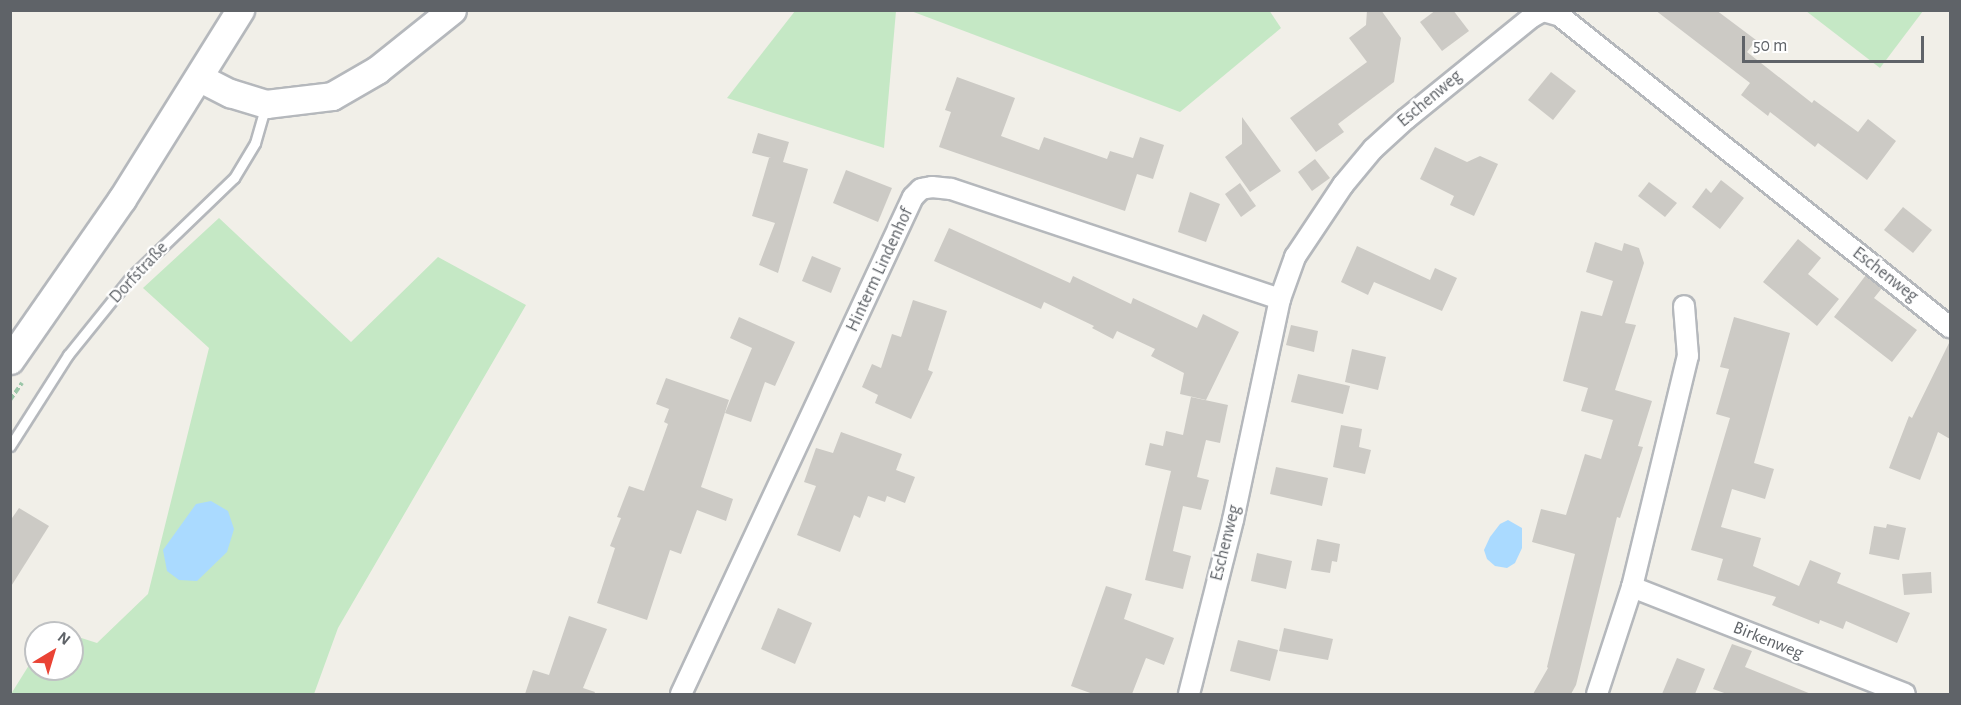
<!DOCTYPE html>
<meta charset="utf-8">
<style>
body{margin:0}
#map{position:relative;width:1961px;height:705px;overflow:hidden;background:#f1efe8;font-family:"Alegreya Sans",sans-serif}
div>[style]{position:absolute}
.green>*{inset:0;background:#c5e8c5}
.water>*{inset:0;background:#aadaff}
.building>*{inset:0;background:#cccac5}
.path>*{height:4px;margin-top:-2px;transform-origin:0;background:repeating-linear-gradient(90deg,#9cc7a9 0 6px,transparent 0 9px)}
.roads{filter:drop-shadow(2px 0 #b5b8bc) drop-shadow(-2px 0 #b5b8bc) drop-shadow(0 2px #b5b8bc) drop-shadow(0 -2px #b5b8bc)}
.lane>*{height:9px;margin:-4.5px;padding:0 4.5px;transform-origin:4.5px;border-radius:4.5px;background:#fff}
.street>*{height:20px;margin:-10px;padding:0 10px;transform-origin:10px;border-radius:10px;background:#fff}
.secondary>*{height:27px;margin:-13.5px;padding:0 13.5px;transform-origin:13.5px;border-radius:13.5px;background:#fff}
span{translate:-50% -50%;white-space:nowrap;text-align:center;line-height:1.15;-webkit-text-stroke:4.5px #fff;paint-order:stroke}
.street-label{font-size:18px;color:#5f6368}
.frame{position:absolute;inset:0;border:12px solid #5f6368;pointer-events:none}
.north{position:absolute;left:24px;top:621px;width:60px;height:60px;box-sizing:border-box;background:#fff;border:2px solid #bfc1c3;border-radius:50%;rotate:38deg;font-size:16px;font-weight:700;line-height:24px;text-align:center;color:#5f6368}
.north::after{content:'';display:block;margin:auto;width:21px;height:27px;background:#ea4335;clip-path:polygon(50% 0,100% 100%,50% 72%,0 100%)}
.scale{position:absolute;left:1742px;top:36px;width:182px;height:27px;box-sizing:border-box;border:3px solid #5f6368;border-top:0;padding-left:8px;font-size:18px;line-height:21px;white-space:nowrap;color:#5f6368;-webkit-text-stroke:4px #fff;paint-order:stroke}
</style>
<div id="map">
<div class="green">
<div style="clip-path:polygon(1269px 10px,1281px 28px,1180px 112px,911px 11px)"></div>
<div style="clip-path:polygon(795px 11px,896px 11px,884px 148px,727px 98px)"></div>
<div style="clip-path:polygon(1806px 11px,1923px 11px,1880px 68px)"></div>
<div style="clip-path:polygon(219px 218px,351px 342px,438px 257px,526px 305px,338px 628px,314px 694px,11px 694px,36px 654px,36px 669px,72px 669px,72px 635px,97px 643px,148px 594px,209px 348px,143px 288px)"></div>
</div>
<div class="water">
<div style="clip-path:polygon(211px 501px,228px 511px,234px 529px,227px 552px,197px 581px,179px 580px,167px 571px,163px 550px,196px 504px)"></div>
<div style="clip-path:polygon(1508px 520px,1522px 528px,1522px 548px,1515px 563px,1507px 568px,1495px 566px,1487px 559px,1484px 550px,1490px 537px,1500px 524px)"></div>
</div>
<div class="building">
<div style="clip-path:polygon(1367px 10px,1381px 10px,1401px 38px,1394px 82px,1338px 124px,1344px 132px,1316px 152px,1290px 118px,1367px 62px,1349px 38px,1366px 25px)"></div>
<div style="clip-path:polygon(1436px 10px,1453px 10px,1469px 31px,1442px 51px,1420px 22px)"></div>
<div style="clip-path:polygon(1655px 10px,1716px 10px,1756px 40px,1747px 52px,1812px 103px,1814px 100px,1858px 132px,1868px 119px,1896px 141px,1867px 180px,1818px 143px,1815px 147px,1770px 112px,1768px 116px,1741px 95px,1750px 83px)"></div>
<div style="clip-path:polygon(1551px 72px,1576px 91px,1553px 120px,1528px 100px)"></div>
<div style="clip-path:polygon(957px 77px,1015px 98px,1001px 136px,1039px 150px,1044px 137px,1107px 159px,1110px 151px,1133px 158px,1140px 137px,1164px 145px,1153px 179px,1137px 174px,1125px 211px,939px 147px,951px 112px,945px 110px)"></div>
<div style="clip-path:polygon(1242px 117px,1281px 171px,1250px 192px,1225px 157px,1242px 144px)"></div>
<div style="clip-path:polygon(758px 133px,789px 142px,783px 162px,808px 169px,778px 273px,759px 265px,775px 223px,752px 216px,769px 158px,771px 158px,752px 153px)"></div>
<div style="clip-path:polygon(1435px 147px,1467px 162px,1480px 156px,1498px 164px,1474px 216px,1450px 205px,1454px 196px,1420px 179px)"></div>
<div style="clip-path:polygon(1315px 159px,1330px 178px,1312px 191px,1298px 172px)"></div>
<div style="clip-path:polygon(846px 170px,892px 188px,878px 222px,833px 203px)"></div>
<div style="clip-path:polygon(1721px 180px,1744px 198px,1720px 229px,1692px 207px,1706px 188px,1711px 193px)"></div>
<div style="clip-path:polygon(1649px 182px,1677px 203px,1665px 217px,1638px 196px)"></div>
<div style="clip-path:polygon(1240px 183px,1256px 206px,1241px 217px,1225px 194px)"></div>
<div style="clip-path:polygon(1190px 192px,1220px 204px,1206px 242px,1178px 232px)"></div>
<div style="clip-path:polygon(1903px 207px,1932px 230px,1913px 253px,1884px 230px)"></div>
<div style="clip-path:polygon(949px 228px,1070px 283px,1073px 276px,1131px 304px,1133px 298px,1197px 328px,1203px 314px,1239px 332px,1206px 400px,1180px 394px,1184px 373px,1151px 356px,1155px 349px,1117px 331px,1113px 339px,1092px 328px,1094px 326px,1044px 302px,1041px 309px,934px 261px)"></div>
<div style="clip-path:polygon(1798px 239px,1821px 258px,1808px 274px,1839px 299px,1817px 326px,1763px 282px)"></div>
<div style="clip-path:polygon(1595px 242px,1622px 251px,1624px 243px,1639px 248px,1644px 263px,1625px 323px,1636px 325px,1615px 390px,1652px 401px,1638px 446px,1643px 447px,1620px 518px,1617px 517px,1576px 685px,1571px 694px,1533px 694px,1548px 668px,1547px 667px,1575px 554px,1532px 542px,1541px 509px,1566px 515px,1585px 454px,1601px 459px,1613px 420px,1581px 411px,1588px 388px,1563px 381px,1581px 311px,1602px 316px,1613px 281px,1586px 272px)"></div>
<div style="clip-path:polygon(1357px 246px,1430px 280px,1435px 268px,1457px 278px,1442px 311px,1374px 282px,1368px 295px,1341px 282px)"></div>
<div style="clip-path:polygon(812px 256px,841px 268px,831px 293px,802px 281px)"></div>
<div style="clip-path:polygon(1866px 275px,1882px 288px,1874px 298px,1917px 330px,1892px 362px,1834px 317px)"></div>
<div style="clip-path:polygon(913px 300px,947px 311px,928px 370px,933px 372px,911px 419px,875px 403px,878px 395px,862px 387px,872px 364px,881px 368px,892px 334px,901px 337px)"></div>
<div style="clip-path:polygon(739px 317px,795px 342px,775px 386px,765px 382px,751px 422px,725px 413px,752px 348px,730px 338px)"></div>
<div style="clip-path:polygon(1734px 317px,1790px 333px,1754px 463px,1774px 469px,1765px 499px,1732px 489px,1721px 527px,1761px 538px,1753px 566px,1799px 586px,1810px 560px,1841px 573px,1837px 583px,1910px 613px,1897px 643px,1846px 621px,1843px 629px,1820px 620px,1819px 624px,1772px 605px,1776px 597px,1717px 580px,1723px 559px,1691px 550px,1730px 418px,1716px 414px,1729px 369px,1720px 367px)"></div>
<div style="clip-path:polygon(1291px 325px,1318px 331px,1314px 352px,1286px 345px)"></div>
<div style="clip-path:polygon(1950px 341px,1950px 439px,1938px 432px,1920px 480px,1889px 468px,1909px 416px,1912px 418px)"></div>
<div style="clip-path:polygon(1352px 349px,1386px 357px,1378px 390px,1345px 382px)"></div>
<div style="clip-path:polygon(1298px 374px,1350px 386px,1343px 414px,1291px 402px)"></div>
<div style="clip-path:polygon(666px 378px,729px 400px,701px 487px,733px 499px,726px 521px,697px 510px,681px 554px,670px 550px,647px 620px,597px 603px,615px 548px,610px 546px,621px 518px,617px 517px,629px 486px,644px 491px,668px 424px,664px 422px,669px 409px,656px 404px)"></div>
<div style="clip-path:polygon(1191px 397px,1228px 405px,1220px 443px,1206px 440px,1197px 477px,1209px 480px,1201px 510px,1183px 506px,1173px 551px,1191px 556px,1183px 589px,1145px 580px,1171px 471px,1145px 465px,1150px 443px,1163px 446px,1166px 431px,1183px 435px)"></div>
<div style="clip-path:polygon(1341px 425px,1362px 429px,1359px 447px,1371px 450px,1365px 474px,1333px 467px)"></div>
<div style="clip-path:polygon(841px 432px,902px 454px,896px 470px,915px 477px,905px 503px,887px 496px,885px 502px,868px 496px,860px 518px,854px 515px,840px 552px,797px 535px,816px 486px,804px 482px,816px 448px,833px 453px)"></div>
<div style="clip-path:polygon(1276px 467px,1328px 478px,1322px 506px,1270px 494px)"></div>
<div style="clip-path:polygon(19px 508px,49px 526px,10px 588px,10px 521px)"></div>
<div style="clip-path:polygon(1887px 524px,1906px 528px,1899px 560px,1869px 554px,1874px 526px,1886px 528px)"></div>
<div style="clip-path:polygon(1317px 539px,1340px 544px,1337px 562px,1332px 561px,1330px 573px,1311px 570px)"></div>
<div style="clip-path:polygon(1257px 553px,1292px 561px,1286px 589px,1251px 581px)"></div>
<div style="clip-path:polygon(1931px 572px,1932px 593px,1904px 595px,1902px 574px)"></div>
<div style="clip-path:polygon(1106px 586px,1132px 594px,1124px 619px,1174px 638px,1164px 665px,1146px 658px,1132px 694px,1093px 694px,1071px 686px)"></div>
<div style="clip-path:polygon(778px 608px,812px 623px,795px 664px,761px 649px)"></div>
<div style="clip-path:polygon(569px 616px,607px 629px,583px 688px,595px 692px,594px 694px,525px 694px,533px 670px,549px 675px)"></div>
<div style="clip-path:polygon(1284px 628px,1333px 639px,1328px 660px,1279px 651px)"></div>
<div style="clip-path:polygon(1238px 640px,1278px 650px,1270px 681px,1230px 671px)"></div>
<div style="clip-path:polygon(1732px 644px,1752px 651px,1745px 667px,1811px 694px,1727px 694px,1713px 689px)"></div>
<div style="clip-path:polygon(1677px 658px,1705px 669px,1695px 694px,1662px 694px)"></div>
</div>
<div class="path">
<div style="left:10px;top:400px;width:21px;rotate:-55deg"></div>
</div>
<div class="roads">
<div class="lane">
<div style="left:10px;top:446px;width:108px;rotate:-57.5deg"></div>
<div style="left:68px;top:355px;width:100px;rotate:-51.1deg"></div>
<div style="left:131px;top:277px;width:143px;rotate:-43.9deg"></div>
<div style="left:234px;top:178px;width:41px;rotate:-59deg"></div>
<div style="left:255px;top:143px;width:37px;rotate:-74deg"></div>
</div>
<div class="street">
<div style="left:1632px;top:587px;width:293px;rotate:21.4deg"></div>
<div style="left:681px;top:694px;width:548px;rotate:-64.98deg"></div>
<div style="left:913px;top:197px;width:11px;rotate:-45deg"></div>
<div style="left:921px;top:189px;width:11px;rotate:-10deg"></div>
<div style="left:932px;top:187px;width:19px;rotate:6deg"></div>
<div style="left:951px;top:189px;width:347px;rotate:18.5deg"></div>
<div style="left:1189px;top:694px;width:179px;rotate:-75.8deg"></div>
<div style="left:1233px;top:520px;width:226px;rotate:-78deg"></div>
<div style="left:1280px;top:299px;width:45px;rotate:-70.3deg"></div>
<div style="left:1295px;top:257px;width:87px;rotate:-56.3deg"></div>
<div style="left:1343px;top:185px;width:47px;rotate:-50.2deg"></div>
<div style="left:1373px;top:149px;width:45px;rotate:-42.3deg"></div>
<div style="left:1406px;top:119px;width:162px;rotate:-39deg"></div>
<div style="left:1532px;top:17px;width:13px;rotate:-29deg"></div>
<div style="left:1543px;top:11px;width:18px;rotate:16deg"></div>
<div style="left:1560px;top:16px;width:499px;rotate:38.6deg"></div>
<div style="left:1597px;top:694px;width:113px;rotate:-71.9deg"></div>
<div style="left:1632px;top:587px;width:238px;rotate:-76.4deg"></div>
<div style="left:1688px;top:356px;width:50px;rotate:-94.6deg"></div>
</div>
<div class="secondary">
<div style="left:200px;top:78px;width:34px;rotate:27deg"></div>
<div style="left:230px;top:93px;width:38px;rotate:17deg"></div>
<div style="left:266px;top:104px;width:66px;rotate:-6.9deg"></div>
<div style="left:332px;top:96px;width:52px;rotate:-30deg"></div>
<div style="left:377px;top:70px;width:96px;rotate:-38.7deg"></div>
<div style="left:10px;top:360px;width:196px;rotate:-55.2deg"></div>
<div style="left:122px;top:199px;width:223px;rotate:-58deg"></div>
</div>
</div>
<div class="street-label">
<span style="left:1430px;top:99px;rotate:-40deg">Eschenweg</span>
<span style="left:880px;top:270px;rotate:-65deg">Hinterm Lindenhof</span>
<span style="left:139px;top:273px;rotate:-47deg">Dorfstraße</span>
<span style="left:1885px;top:275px;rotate:38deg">Eschenweg</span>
<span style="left:1226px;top:543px;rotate:-76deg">Eschenweg</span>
<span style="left:1768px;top:641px;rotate:22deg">Birkenweg</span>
</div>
<div class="frame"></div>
<div class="north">N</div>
<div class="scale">50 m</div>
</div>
